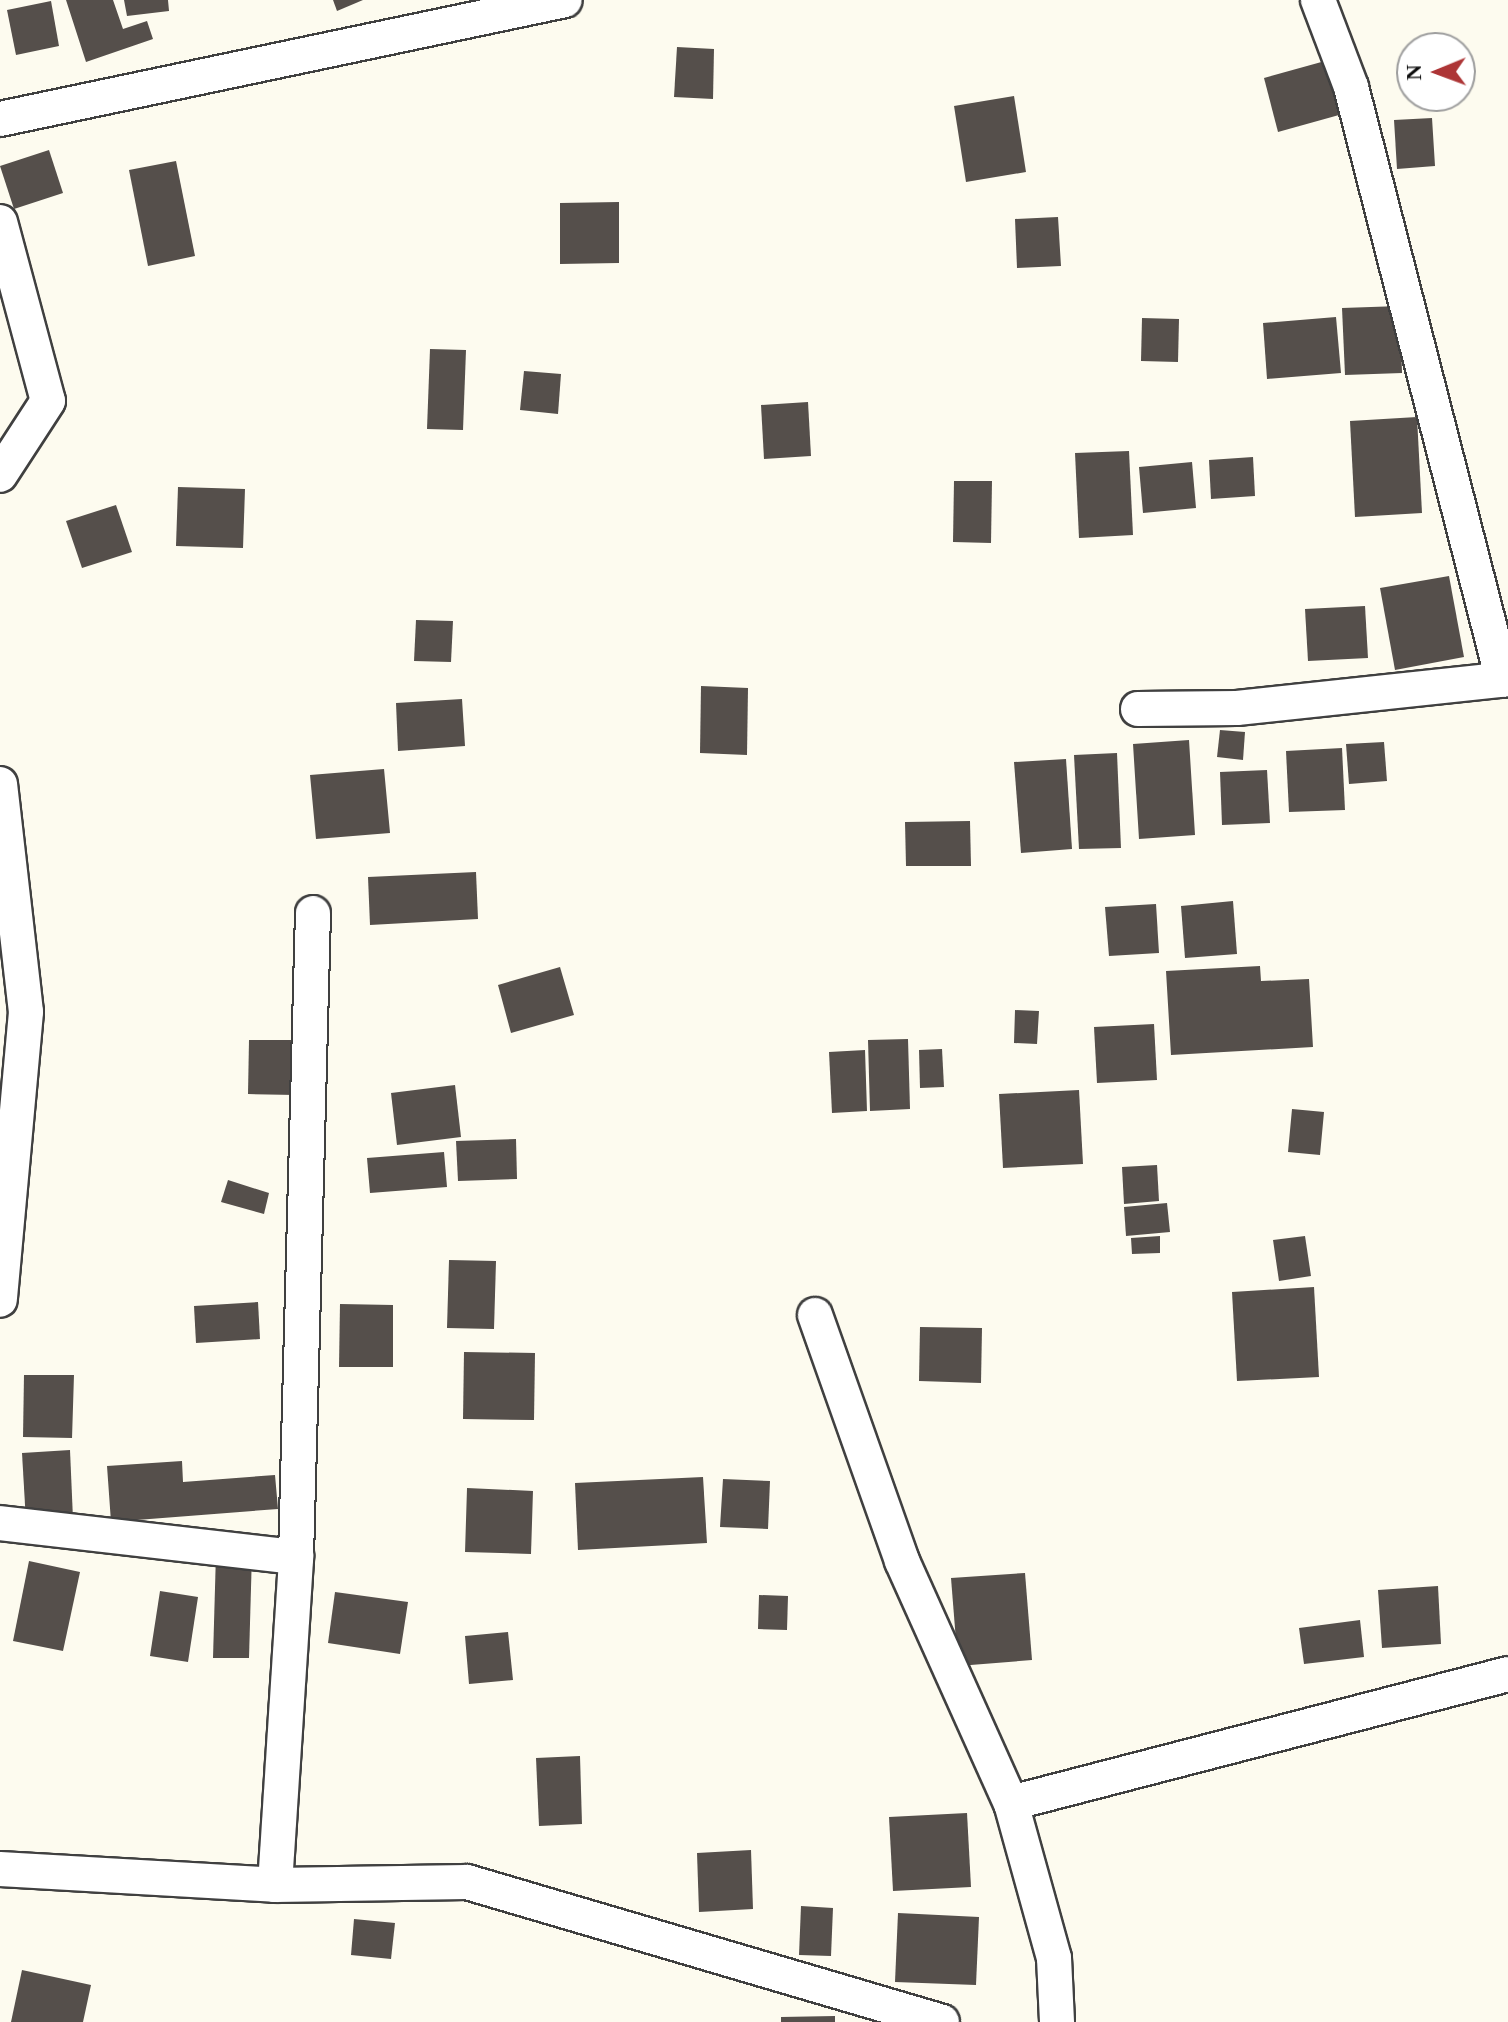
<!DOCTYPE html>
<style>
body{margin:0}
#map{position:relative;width:1508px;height:2022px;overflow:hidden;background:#fdfbef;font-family:Georgia,serif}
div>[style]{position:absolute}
.building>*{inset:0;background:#554f4b}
.roads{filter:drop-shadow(2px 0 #404040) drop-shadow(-2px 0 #404040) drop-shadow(0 2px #404040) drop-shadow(0 -2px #404040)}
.street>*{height:34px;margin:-17px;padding:0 17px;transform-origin:17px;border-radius:17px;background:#fff}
span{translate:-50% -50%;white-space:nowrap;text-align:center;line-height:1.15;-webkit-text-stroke:8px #fff;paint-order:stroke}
.north{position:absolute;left:1396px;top:32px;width:80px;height:80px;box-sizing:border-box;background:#fff;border:2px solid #9e9e9e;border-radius:50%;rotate:269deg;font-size:22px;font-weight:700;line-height:32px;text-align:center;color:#0d0d0d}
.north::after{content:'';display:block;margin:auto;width:28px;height:36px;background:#ad3536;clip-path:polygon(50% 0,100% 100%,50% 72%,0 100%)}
</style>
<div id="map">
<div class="building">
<div style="clip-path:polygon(66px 0,113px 0,123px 29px,147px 21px,153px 39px,86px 62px)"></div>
<div style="clip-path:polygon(124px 0,168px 0,169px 11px,127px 16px)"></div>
<div style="clip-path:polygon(333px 0,363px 0,337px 11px)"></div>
<div style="clip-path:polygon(51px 1px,59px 46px,16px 55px,7px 10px)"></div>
<div style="clip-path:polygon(677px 47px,714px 49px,713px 99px,674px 97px)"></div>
<div style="clip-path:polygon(1325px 61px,1339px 115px,1278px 132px,1264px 78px)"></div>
<div style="clip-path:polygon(1014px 96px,1026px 172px,966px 182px,954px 106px)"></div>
<div style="clip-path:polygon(1432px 118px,1435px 166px,1397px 169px,1394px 120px)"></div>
<div style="clip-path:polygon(49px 150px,63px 193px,14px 209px,0 166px)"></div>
<div style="clip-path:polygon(176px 161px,195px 256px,148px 266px,129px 170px)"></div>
<div style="clip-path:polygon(619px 202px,619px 263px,560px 264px,560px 203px)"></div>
<div style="clip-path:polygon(1058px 217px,1061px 266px,1017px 268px,1015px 219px)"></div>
<div style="clip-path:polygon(1400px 306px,1402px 373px,1345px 375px,1342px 308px)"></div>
<div style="clip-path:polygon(1336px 317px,1341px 373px,1267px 379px,1263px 323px)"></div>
<div style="clip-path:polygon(1142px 318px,1179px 319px,1178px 362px,1141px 361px)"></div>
<div style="clip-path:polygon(430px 349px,466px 350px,463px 430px,427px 429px)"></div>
<div style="clip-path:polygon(524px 371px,561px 374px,558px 414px,520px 410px)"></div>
<div style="clip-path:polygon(808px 402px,811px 456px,764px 459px,761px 405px)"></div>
<div style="clip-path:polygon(1417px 417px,1422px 513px,1355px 517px,1350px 421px)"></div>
<div style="clip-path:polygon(1129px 451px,1133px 535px,1079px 538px,1075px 453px)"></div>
<div style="clip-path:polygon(1253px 457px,1255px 496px,1211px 499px,1209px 460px)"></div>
<div style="clip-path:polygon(1192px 462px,1196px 508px,1143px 513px,1139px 467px)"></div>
<div style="clip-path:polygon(954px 481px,992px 481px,991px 543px,953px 542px)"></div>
<div style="clip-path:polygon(178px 487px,245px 489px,243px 548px,176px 546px)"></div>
<div style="clip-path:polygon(116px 505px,132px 552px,82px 568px,66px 521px)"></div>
<div style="clip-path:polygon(1449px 576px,1464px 657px,1395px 670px,1380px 588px)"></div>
<div style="clip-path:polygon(1365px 606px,1368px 658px,1308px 661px,1305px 609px)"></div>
<div style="clip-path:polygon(416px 620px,453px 621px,451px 662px,414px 661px)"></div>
<div style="clip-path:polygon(701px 686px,748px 688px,747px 755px,700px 753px)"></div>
<div style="clip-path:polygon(462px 699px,465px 746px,398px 751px,396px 703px)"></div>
<div style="clip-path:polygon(1220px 730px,1245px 732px,1243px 760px,1217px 757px)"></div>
<div style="clip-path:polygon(1189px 740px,1195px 835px,1139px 839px,1133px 744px)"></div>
<div style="clip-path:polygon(1384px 742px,1387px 781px,1349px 784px,1346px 744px)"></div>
<div style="clip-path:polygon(1342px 748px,1345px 810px,1289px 812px,1286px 751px)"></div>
<div style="clip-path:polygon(1117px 753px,1121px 848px,1079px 849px,1074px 755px)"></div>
<div style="clip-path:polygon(1066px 759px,1072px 849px,1021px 853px,1014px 762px)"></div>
<div style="clip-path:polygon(384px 769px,390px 833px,316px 839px,310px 775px)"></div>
<div style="clip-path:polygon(1267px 770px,1270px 823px,1222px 825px,1220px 772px)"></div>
<div style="clip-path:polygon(970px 821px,971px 866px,906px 866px,905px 822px)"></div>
<div style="clip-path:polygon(476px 872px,478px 919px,370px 925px,368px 877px)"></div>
<div style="clip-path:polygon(1233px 901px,1237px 954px,1185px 958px,1181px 906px)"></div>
<div style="clip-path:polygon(1156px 904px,1159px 953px,1109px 956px,1105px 907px)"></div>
<div style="clip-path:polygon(1260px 966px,1261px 981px,1309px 979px,1313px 1047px,1171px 1055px,1166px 971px)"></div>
<div style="clip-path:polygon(560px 967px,574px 1015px,511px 1033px,498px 985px)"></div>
<div style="clip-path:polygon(1015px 1010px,1039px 1011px,1037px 1044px,1014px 1043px)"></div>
<div style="clip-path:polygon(1154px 1024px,1157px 1080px,1097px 1083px,1094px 1027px)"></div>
<div style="clip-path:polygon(908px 1039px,910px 1109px,870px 1111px,868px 1040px)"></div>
<div style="clip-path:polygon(249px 1040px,296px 1040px,295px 1095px,248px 1094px)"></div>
<div style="clip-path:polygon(942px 1049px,944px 1087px,920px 1088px,919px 1050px)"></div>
<div style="clip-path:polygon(865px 1050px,867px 1111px,832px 1113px,829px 1052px)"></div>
<div style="clip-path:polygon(455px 1085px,461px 1137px,397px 1145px,391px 1093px)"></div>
<div style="clip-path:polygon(1079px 1090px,1083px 1164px,1003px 1168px,999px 1094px)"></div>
<div style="clip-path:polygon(1292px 1109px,1324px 1112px,1320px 1155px,1288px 1152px)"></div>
<div style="clip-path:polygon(516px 1139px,517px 1179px,458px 1181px,456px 1141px)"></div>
<div style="clip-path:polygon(444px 1152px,447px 1187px,370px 1193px,367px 1158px)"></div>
<div style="clip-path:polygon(1157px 1165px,1159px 1201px,1124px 1204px,1122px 1167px)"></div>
<div style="clip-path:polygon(228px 1180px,269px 1193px,264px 1214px,221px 1202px)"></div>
<div style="clip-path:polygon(1167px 1203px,1170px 1232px,1126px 1236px,1124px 1207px)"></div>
<div style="clip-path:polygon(1160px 1236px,1160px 1253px,1132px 1254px,1131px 1238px)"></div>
<div style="clip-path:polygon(1305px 1236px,1311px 1276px,1279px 1281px,1273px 1240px)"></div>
<div style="clip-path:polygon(449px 1260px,496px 1261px,494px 1329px,447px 1328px)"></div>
<div style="clip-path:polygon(1314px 1287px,1319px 1377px,1237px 1381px,1232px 1292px)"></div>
<div style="clip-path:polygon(258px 1302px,260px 1339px,196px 1343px,194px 1306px)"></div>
<div style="clip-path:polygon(340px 1304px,393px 1305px,393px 1367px,339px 1367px)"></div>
<div style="clip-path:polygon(920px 1327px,982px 1328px,981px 1383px,919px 1381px)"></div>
<div style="clip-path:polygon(464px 1352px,535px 1353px,534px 1420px,463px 1419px)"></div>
<div style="clip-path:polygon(24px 1375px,74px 1375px,72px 1438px,23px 1437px)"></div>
<div style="clip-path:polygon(70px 1450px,73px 1519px,26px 1522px,22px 1453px)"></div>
<div style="clip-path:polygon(182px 1461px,183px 1482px,275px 1475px,278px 1509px,111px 1522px,107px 1466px)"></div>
<div style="clip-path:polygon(703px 1477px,707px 1543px,578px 1550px,575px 1483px)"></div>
<div style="clip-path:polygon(723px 1479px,770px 1481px,768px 1529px,720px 1527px)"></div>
<div style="clip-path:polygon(467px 1488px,533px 1491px,531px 1554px,465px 1552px)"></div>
<div style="clip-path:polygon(216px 1553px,252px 1553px,249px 1658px,213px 1658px)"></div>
<div style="clip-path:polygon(29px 1561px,80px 1572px,63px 1651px,13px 1641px)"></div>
<div style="clip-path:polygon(1025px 1573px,1032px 1660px,958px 1666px,951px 1578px)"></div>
<div style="clip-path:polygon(1438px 1586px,1441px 1644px,1382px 1648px,1378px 1590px)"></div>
<div style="clip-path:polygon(160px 1591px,198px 1597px,188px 1662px,150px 1656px)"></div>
<div style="clip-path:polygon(335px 1592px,408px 1602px,400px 1654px,328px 1643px)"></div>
<div style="clip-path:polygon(759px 1595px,788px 1596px,787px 1630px,758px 1629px)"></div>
<div style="clip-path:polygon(1360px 1620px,1364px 1657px,1304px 1664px,1299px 1628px)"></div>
<div style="clip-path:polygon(508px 1632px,513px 1680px,469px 1684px,465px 1636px)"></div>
<div style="clip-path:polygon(580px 1756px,582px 1824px,539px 1826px,536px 1758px)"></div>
<div style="clip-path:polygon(967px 1813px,971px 1887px,893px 1891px,889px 1817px)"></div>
<div style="clip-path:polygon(751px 1850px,753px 1909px,699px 1912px,697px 1853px)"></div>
<div style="clip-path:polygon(801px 1906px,833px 1908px,831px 1956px,799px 1955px)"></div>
<div style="clip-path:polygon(898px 1913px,979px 1917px,976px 1985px,895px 1982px)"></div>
<div style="clip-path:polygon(354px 1919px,395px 1923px,391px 1959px,351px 1955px)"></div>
<div style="clip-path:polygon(22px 1970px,91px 1985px,83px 2022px,11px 2022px)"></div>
<div style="clip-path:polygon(835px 2016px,835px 2022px,781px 2022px,781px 2017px)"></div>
</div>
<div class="roads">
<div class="street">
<div style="left:1318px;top:0;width:93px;rotate:69.2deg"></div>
<div style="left:1351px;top:87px;width:612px;rotate:75.62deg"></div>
<div style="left:0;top:119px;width:577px;rotate:-11.89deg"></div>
<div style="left:0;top:222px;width:185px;rotate:75deg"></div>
<div style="left:48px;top:401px;width:88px;rotate:123deg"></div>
<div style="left:1138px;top:709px;width:99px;rotate:-0.6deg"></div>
<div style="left:1237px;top:708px;width:273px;rotate:-6.1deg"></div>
<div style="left:0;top:784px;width:229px;rotate:83.5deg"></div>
<div style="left:26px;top:1012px;width:289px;rotate:95.2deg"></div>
<div style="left:815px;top:1315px;width:261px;rotate:70.5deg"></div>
<div style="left:902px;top:1561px;width:265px;rotate:65.8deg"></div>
<div style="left:1011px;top:1803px;width:161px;rotate:74.5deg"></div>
<div style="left:1054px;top:1958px;width:64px;rotate:87.3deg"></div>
<div style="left:0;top:1523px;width:298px;rotate:6.6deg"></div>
<div style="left:1011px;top:1803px;width:513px;rotate:-14.55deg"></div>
<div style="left:0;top:1869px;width:275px;rotate:3.3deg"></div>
<div style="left:275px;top:1885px;width:192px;rotate:-0.9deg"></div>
<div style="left:467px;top:1882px;width:495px;rotate:16.4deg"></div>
<div style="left:275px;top:1885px;width:329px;rotate:-86.3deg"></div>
<div style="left:296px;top:1557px;width:644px;rotate:-88.49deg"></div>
</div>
</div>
<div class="north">N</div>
</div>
